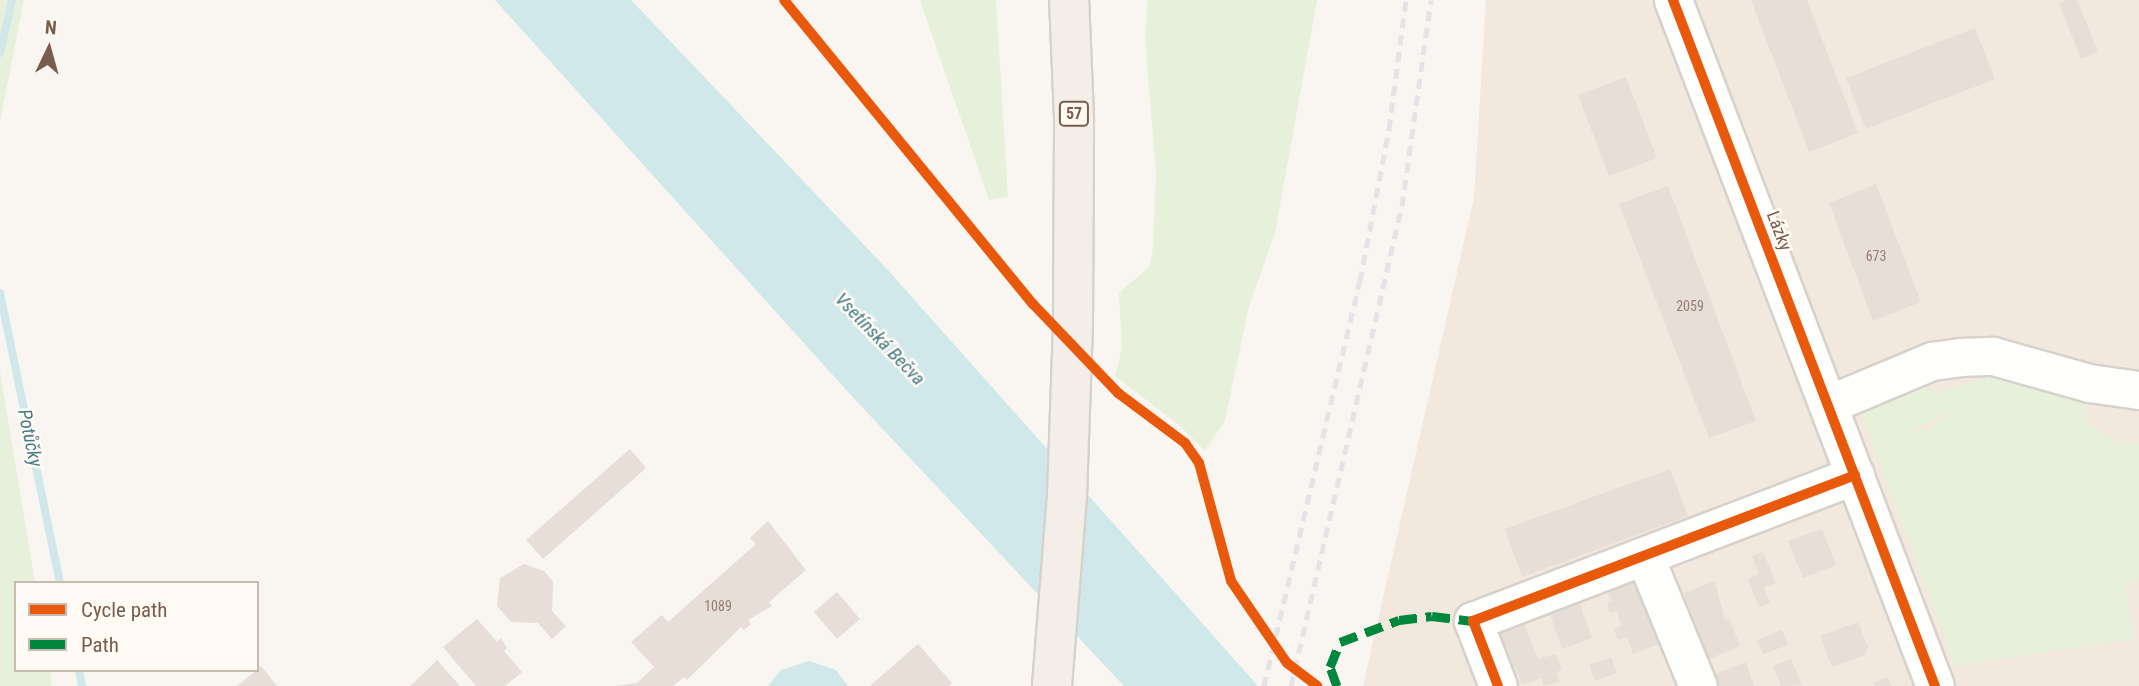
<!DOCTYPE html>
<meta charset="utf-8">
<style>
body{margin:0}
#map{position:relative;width:2139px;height:686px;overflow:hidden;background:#f9f5f0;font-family:"Roboto Condensed",sans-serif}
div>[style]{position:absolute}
.residential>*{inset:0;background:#f2e8de}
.green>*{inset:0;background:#e7f0db}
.water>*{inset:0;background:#d0e8ea}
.stream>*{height:8px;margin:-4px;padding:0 4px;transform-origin:4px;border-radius:4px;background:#d0e8ea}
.building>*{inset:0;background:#e6ded7}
.roads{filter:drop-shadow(2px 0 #d7d1cb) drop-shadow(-2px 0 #d7d1cb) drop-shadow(0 2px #d7d1cb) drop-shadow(0 -2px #d7d1cb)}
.minor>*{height:37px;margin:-18.5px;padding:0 18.5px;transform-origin:18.5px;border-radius:18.5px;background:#fefefd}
.major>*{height:38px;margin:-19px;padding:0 19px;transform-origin:19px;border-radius:19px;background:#f3eee8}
.rail>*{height:5px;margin-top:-2.5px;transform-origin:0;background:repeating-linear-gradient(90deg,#e6e3e7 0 10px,transparent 0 17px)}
.quiet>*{height:9px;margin-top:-4.5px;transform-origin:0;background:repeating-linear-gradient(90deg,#00873e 0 18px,transparent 0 27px)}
.cycleway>*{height:10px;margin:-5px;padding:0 5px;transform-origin:5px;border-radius:5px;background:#e8590c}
span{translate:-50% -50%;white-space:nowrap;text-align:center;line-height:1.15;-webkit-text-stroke:5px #fffaf3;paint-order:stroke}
.number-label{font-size:14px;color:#977e72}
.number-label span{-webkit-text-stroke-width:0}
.shield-label span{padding:2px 5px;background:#fffaf3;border:2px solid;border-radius:5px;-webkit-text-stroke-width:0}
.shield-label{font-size:16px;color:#7a5c4d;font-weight:700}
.street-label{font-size:18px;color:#7a5c4d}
.water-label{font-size:19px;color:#437c86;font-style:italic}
.legend{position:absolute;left:14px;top:581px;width:245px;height:91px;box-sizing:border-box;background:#fffaf3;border:2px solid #cabbb1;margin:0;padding:9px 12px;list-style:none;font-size:21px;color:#7a5c4d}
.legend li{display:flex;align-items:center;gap:14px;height:35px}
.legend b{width:35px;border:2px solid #cabbb1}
.north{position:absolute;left:14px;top:14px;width:70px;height:70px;-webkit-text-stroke:5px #fffaf3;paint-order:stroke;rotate:5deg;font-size:19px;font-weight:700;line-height:28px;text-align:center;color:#7a5c4d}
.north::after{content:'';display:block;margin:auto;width:24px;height:32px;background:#7a5c4d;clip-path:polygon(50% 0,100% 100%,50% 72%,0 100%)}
</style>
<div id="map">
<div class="residential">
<div style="clip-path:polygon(1486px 0,2139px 0,2139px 686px,1363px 686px,1474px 198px)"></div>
</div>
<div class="green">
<div style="clip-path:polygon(0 0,24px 0,0 121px)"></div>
<div style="clip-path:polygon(920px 0,996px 0,1008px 197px,989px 200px)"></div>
<div style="clip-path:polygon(1148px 0,1317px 0,1275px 233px,1249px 306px,1225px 420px,1205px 451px,1179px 425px,1115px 376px,1122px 348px,1119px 293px,1150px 266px,1153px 248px,1156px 174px,1145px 36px)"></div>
<div style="clip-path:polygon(0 371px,35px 583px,16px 583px,16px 670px,50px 670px,52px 686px,0 686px)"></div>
<div style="clip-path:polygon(evenodd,2008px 372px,2080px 391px,2090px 424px,2117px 443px,2139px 443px,2139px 579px,2125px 583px,2135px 639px,1955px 666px,1858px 404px,1922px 376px,1926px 389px,1936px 392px,2008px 372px,1942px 412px,1947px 414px,1928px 430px,1907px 431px,1931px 422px,1942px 412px)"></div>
</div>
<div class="water">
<div style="clip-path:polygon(495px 0,631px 0,886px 268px,1258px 686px,1124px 686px,848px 392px)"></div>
<div style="clip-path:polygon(809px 661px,836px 670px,848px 686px,768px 686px,781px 670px)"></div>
</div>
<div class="stream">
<div style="left:0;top:53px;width:54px;rotate:-77.2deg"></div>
<div style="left:0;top:293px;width:296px;rotate:78.3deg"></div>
<div style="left:79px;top:670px;width:16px;rotate:79deg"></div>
</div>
<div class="building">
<div style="clip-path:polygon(1751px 0,1807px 0,1858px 133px,1809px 152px)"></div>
<div style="clip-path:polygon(2067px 0,2077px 0,2098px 52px,2081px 59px,2059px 3px)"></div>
<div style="clip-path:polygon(1975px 28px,1995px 79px,1866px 129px,1846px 78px)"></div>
<div style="clip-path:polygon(1626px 77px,1657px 158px,1609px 176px,1578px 95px)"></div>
<div style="clip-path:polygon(1876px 184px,1921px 302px,1873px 321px,1829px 203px)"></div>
<div style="clip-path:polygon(1668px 186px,1756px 421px,1709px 438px,1619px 204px)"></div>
<div style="clip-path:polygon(630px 449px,646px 468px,543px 559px,526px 540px)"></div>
<div style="clip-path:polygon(1670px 469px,1688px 516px,1522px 577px,1505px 529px)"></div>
<div style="clip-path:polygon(768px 521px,806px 570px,769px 602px,772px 606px,748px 620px,751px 624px,744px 630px,741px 627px,687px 680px,684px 677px,673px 686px,615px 686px,637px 683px,654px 667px,631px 642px,662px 615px,668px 622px,756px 544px,750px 538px)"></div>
<div style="clip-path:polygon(1822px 529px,1836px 565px,1803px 578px,1788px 541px)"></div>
<div style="clip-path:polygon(1763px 552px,1776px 583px,1764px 587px,1770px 603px,1759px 607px,1748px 579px,1759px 574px,1752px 556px)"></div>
<div style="clip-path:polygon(524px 564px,544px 571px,553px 582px,552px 611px,566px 626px,552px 639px,538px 623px,511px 622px,497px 606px,500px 578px)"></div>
<div style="clip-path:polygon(1637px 577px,1662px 643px,1633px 654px,1627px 637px,1618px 640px,1614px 629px,1622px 626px,1616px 611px,1610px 613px,1607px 604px,1612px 602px,1607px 588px)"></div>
<div style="clip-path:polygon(1715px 581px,1725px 620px,1729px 618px,1740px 646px,1709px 659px,1684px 593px)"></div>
<div style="clip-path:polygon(837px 592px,860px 619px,837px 639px,814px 612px)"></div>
<div style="clip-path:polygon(1578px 599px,1592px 638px,1562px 649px,1549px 611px)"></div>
<div style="clip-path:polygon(477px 619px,497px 642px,501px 638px,507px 648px,504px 651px,522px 672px,505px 686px,476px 686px,443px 647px)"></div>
<div style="clip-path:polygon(1523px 621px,1538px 659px,1556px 654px,1562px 670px,1556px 672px,1559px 682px,1544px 686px,1541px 678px,1522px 685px,1516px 668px,1505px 672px,1490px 633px)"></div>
<div style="clip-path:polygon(1858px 622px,1868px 647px,1865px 655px,1832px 667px,1820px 636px)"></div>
<div style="clip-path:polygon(1782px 630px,1788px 645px,1763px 654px,1757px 640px)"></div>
<div style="clip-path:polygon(918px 644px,952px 683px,949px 686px,870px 686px)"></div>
<div style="clip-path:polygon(1611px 657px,1617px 673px,1595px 681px,1589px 665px)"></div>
<div style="clip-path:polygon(1791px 659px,1802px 685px,1781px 686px,1773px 666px)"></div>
<div style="clip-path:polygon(437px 660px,460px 686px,410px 686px,426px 671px)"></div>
<div style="clip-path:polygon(1746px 662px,1754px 686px,1719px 686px,1715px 674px)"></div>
<div style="clip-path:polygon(261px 666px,277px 686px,237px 686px,257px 670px)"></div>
<div style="clip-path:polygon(1887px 677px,1892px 686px,1876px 686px,1874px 683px)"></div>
</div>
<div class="roads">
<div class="minor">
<div style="left:1673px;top:0;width:734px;rotate:69.1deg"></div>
<div style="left:1829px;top:404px;width:112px;rotate:-22.7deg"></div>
<div style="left:1932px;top:361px;width:28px;rotate:-8deg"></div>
<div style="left:1960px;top:357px;width:33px;rotate:-2deg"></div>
<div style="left:1993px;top:356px;width:100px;rotate:15.7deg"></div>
<div style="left:2089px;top:383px;width:50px;rotate:8deg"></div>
<div style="left:1645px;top:557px;width:139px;rotate:67.7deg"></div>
<div style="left:1498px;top:686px;width:70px;rotate:-111deg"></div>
<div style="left:1473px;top:621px;width:409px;rotate:-20.9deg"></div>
</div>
<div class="major">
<div style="left:1052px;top:686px;width:191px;rotate:-85.5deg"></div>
<div style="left:1067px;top:496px;width:174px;rotate:-88deg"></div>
<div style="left:1073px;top:322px;width:205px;rotate:-89.7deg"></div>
<div style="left:1074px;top:117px;width:117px;rotate:-92.4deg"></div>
</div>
</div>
<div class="rail">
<div style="left:1264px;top:686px;width:416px;rotate:-76.7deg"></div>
<div style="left:1360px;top:281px;width:155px;rotate:-79.2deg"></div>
<div style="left:1389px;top:129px;width:130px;rotate:-82.5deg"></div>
<div style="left:1291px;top:686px;width:493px;rotate:-77deg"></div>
<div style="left:1402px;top:206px;width:208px;rotate:-82deg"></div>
</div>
<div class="quiet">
<div style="left:1337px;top:686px;width:20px;rotate:-110deg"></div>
<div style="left:1330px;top:667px;width:27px;rotate:-68deg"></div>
<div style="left:1340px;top:642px;width:63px;rotate:-20.4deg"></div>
<div style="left:1399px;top:620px;width:33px;rotate:-7deg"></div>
<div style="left:1432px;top:616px;width:41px;rotate:7deg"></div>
</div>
<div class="cycleway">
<div style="left:784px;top:0;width:393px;rotate:50.7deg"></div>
<div style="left:1033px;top:304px;width:123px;rotate:46.3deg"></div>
<div style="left:1118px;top:393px;width:84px;rotate:36.7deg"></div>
<div style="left:1185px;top:443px;width:24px;rotate:55deg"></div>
<div style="left:1199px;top:463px;width:122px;rotate:74.8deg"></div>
<div style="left:1231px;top:581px;width:99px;rotate:55.7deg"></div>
<div style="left:1287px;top:663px;width:38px;rotate:37deg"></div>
<div style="left:1673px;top:0;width:734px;rotate:69.1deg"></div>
<div style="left:1498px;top:686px;width:70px;rotate:-111deg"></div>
<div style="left:1473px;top:621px;width:409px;rotate:-20.9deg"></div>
</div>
<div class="number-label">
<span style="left:1876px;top:256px">673</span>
<span style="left:1690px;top:306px">2059</span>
<span style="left:718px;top:606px">1089</span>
</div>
<div class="shield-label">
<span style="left:1074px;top:114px">57</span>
</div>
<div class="street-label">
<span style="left:1779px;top:231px;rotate:69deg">Lázky</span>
</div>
<div class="water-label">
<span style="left:880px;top:339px;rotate:46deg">Vsetínská Bečva</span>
<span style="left:30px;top:438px;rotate:78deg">Potůčky</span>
</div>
<ul class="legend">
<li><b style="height:9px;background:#e8590c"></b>Cycle path</li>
<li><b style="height:9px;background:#00873e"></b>Path</li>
</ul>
<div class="north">N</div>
</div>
